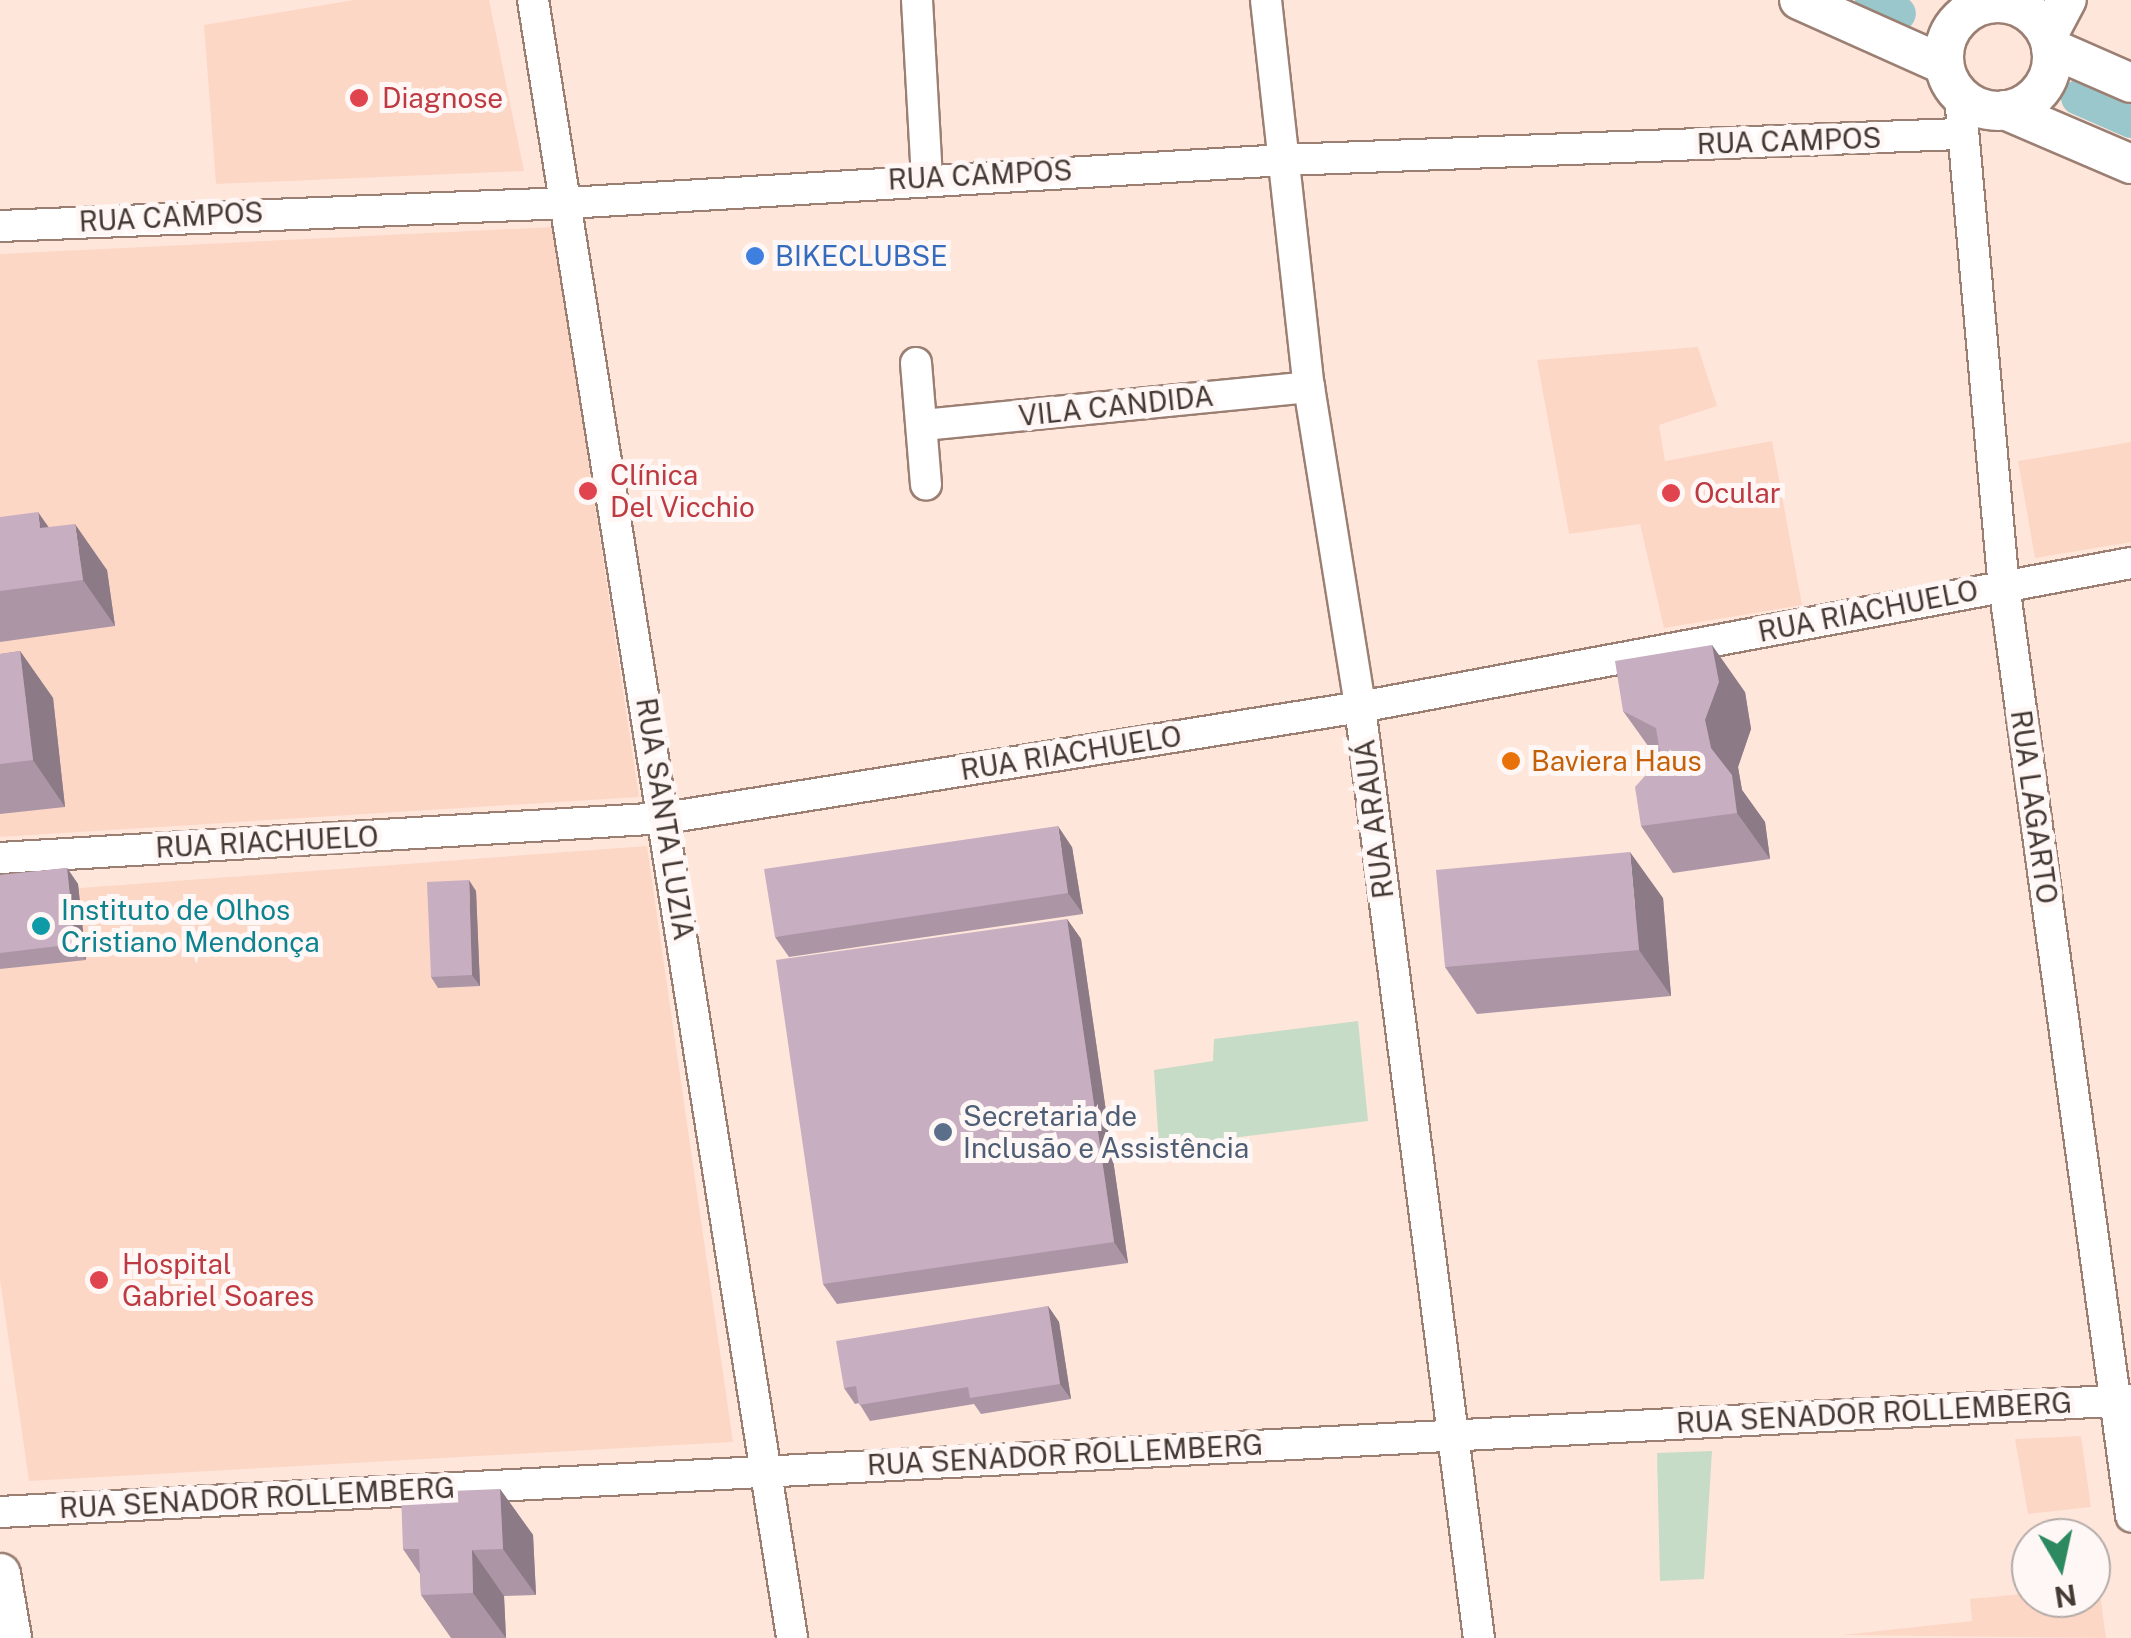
<!DOCTYPE html>
<meta charset="utf-8">
<style>
body{margin:0}
#map{position:relative;width:2131px;height:1638px;overflow:hidden;background:#ffe6db;font-family:"Public Sans",sans-serif}
div>[style]{position:absolute}
.built>*{inset:0;background:#fdd7c6}
.green>*{inset:0;background:#c6dcc7}
.canal>*{height:35px;margin:-17.5px;padding:0 17.5px;transform-origin:17.5px;border-radius:17.5px;background:#9ac7cc}
.roads{filter:drop-shadow(2px 0 #9b7f73) drop-shadow(-2px 0 #9b7f73) drop-shadow(0 2px #9b7f73) drop-shadow(0 -2px #9b7f73)}
.minor>*{height:30px;margin:-15px;padding:0 15px;transform-origin:15px;border-radius:15px;background:#fff}
.tertiary>*{height:38px;margin:-19px;padding:0 19px;transform-origin:19px;border-radius:19px;background:#fff}
.tertiary>.ring{margin:-19px;padding:0;box-sizing:content-box;background:none;border:38px solid #fff;border-radius:50%}
.secondary>*{height:40px;margin:-20px;padding:0 20px;transform-origin:20px;border-radius:20px;background:#fff}
.wall>*{inset:0;background:#ac96a6}
.shaded-wall>*{inset:0;background:#8c7a87}
.building>*{inset:0;background:#c8aec1}
.dots>*{width:28px;height:28px;translate:-50% -50%;box-sizing:border-box;border:5px solid #fef7f5;border-radius:50%}
span{translate:-50% -50%;white-space:nowrap;text-align:center;line-height:1.15;-webkit-text-stroke:10px #fef7f5;paint-order:stroke}
.health-label{font-size:28px;color:#be3a42}
.left{translate:0 -50%;text-align:left}
.street-label{font-size:28px;color:#453934}
.shop-label{font-size:28px;color:#366cbe}
.food-label{font-size:28px;color:#c56008}
.culture-label{font-size:28px;color:#0d838f}
.service-label{font-size:28px;color:#4e5e75}
.north{position:absolute;left:2011px;top:1518px;width:100px;height:100px;box-sizing:border-box;background:#fef7f5;border:2px solid #b4aba8;border-radius:50%;rotate:171deg;font-size:28px;font-weight:700;line-height:40px;text-align:center;color:#453934}
.north::after{content:'';display:block;margin:auto;width:35px;height:45px;background:#2d895f;clip-path:polygon(50% 0,100% 100%,50% 72%,0 100%)}
</style>
<div id="map">
<div class="built">
<div style="clip-path:polygon(354px 0,489px 0,524px 171px,216px 184px,204px 25px)"></div>
<div style="clip-path:polygon(553px 227px,639px 797px,0 837px,0 254px)"></div>
<div style="clip-path:polygon(1698px 347px,1717px 406px,1659px 425px,1665px 461px,1772px 441px,1802px 605px,1664px 628px,1640px 524px,1569px 534px,1537px 360px)"></div>
<div style="clip-path:polygon(2131px 442px,2131px 542px,2035px 558px,2018px 461px)"></div>
<div style="clip-path:polygon(647px 846px,733px 1442px,29px 1481px,0 1280px,0 894px)"></div>
<div style="clip-path:polygon(2081px 1436px,2091px 1507px,2028px 1514px,2015px 1439px)"></div>
<div style="clip-path:polygon(2091px 1586px,2099px 1586px,2106px 1638px,1841px 1635px,1972px 1621px,1970px 1599px,2031px 1593px,2031px 1598px,2091px 1598px)"></div>
</div>
<div class="green">
<div style="clip-path:polygon(1358px 1021px,1368px 1121px,1159px 1147px,1154px 1070px,1213px 1061px,1214px 1039px)"></div>
<div style="clip-path:polygon(1712px 1451px,1704px 1579px,1660px 1581px,1657px 1453px)"></div>
</div>
<div class="canal">
<div style="left:1872px;top:0;width:29px;rotate:27deg"></div>
<div style="left:2078px;top:97px;width:58px;rotate:23.5deg"></div>
</div>
<div class="roads">
<div class="minor">
<div style="left:533px;top:0;width:1658px;rotate:81.01deg"></div>
<div style="left:917px;top:0;width:177px;rotate:86.8deg"></div>
<div style="left:1266px;top:0;width:389px;rotate:83.7deg"></div>
<div style="left:1309px;top:387px;width:324px;rotate:80.9deg"></div>
<div style="left:1360px;top:707px;width:939px;rotate:82.72deg"></div>
<div style="left:1960px;top:96px;width:491px;rotate:84.9deg"></div>
<div style="left:2004px;top:585px;width:940px;rotate:82.23deg"></div>
<div style="left:0;top:226px;width:567px;rotate:-2.32deg"></div>
<div style="left:567px;top:203px;width:719px;rotate:-3.43deg"></div>
<div style="left:1285px;top:160px;width:676px;rotate:-2.21deg"></div>
<div style="left:916px;top:363px;width:122px;rotate:85.3deg"></div>
<div style="left:923px;top:425px;width:388px;rotate:-5.6deg"></div>
<div style="left:0;top:858px;width:666px;rotate:-3.44deg"></div>
<div style="left:665px;top:818px;width:704px;rotate:-9.07deg"></div>
<div style="left:1360px;top:707px;width:784px;rotate:-10.58deg"></div>
<div style="left:0;top:1512px;width:2134px;rotate:-3.01deg"></div>
</div>
<div class="tertiary">
<div style="left:1799px;top:0;width:159px;rotate:24.1deg"></div>
<div class="ring" style="left:1944px;top:3px;width:70px;height:70px"></div>
<div style="left:2048px;top:35px;width:40px;rotate:-62deg"></div>
<div style="left:2051px;top:48px;width:87px;rotate:23.6deg"></div>
<div style="left:2005px;top:110px;width:137px;rotate:23.2deg"></div>
</div>
<div class="secondary">
<div style="left:0;top:1574px;width:65px;rotate:80.2deg"></div>
</div>
</div>
<div class="wall">
<div style="clip-path:polygon(0 517px,49px 527px,107px 570px,115px 626px,0 642px)"></div>
<div style="clip-path:polygon(20px 651px,53px 698px,65px 807px,0 814px,0 654px)"></div>
<div style="clip-path:polygon(1745px 692px,1751px 729px,1738px 767px,1742px 790px,1765px 822px,1770px 859px,1673px 873px,1641px 826px,1660px 759px,1656px 757px,1623px 711px)"></div>
<div style="clip-path:polygon(1072px 847px,1083px 914px,789px 957px,775px 937px)"></div>
<div style="clip-path:polygon(67px 868px,78px 884px,86px 960px,0 969px,0 875px)"></div>
<div style="clip-path:polygon(476px 891px,480px 986px,438px 988px,431px 977px)"></div>
<div style="clip-path:polygon(1663px 898px,1671px 996px,1477px 1014px,1445px 967px)"></div>
<div style="clip-path:polygon(1067px 919px,1081px 939px,1128px 1263px,837px 1304px,823px 1284px)"></div>
<div style="clip-path:polygon(1048px 1306px,1059px 1322px,1071px 1399px,981px 1414px,974px 1404px,870px 1421px,859px 1403px,855px 1404px,844px 1388px)"></div>
<div style="clip-path:polygon(500px 1489px,533px 1535px,536px 1595px,504px 1596px,506px 1638px,451px 1638px,421px 1595px,420px 1574px,403px 1549px)"></div>
</div>
<div class="shaded-wall">
<div style="clip-path:polygon(38px 512px,71px 559px,40px 528px)"></div>
<div style="clip-path:polygon(75px 524px,107px 570px,115px 626px,83px 580px)"></div>
<div style="clip-path:polygon(1712px 645px,1745px 692px,1751px 729px,1738px 767px,1742px 790px,1765px 822px,1770px 859px,1737px 813px,1711px 748px,1705px 720px)"></div>
<div style="clip-path:polygon(20px 651px,53px 698px,65px 807px,33px 760px)"></div>
<div style="clip-path:polygon(1058px 826px,1072px 847px,1083px 914px,1068px 893px)"></div>
<div style="clip-path:polygon(1630px 852px,1663px 898px,1671px 996px,1639px 950px)"></div>
<div style="clip-path:polygon(67px 868px,78px 884px,86px 960px,75px 944px)"></div>
<div style="clip-path:polygon(469px 880px,476px 891px,480px 986px,472px 975px)"></div>
<div style="clip-path:polygon(1067px 919px,1081px 939px,1128px 1263px,1114px 1242px)"></div>
<div style="clip-path:polygon(1048px 1306px,1059px 1322px,1071px 1399px,1060px 1384px)"></div>
<div style="clip-path:polygon(500px 1489px,533px 1535px,536px 1595px,503px 1549px)"></div>
<div style="clip-path:polygon(472px 1550px,504px 1596px,506px 1638px,473px 1593px)"></div>
</div>
<div class="building">
<div style="clip-path:polygon(38px 512px,40px 528px,75px 524px,83px 580px,0 591px,0 517px)"></div>
<div style="clip-path:polygon(1712px 645px,1719px 682px,1705px 720px,1711px 748px,1732px 775px,1737px 813px,1641px 826px,1635px 787px,1661px 758px,1656px 728px,1623px 711px,1615px 661px)"></div>
<div style="clip-path:polygon(20px 651px,33px 760px,0 764px,0 654px)"></div>
<div style="clip-path:polygon(1058px 826px,1068px 893px,775px 937px,764px 869px)"></div>
<div style="clip-path:polygon(1630px 852px,1639px 950px,1445px 967px,1436px 870px)"></div>
<div style="clip-path:polygon(67px 868px,75px 944px,0 953px,0 875px)"></div>
<div style="clip-path:polygon(469px 880px,472px 975px,431px 977px,427px 882px)"></div>
<div style="clip-path:polygon(1067px 919px,1114px 1242px,823px 1284px,776px 960px)"></div>
<div style="clip-path:polygon(1048px 1306px,1060px 1384px,970px 1398px,968px 1387px,859px 1405px,856px 1386px,844px 1388px,836px 1341px)"></div>
<div style="clip-path:polygon(500px 1489px,503px 1549px,472px 1550px,473px 1593px,421px 1595px,419px 1549px,403px 1549px,401px 1493px)"></div>
</div>
<div class="dots">
<div style="left:359px;top:98px;background:#e0444e"></div>
<div style="left:755px;top:256px;background:#3f7fe0"></div>
<div style="left:588px;top:491px;background:#e0444e"></div>
<div style="left:1671px;top:493px;background:#e0444e"></div>
<div style="left:1511px;top:761px;background:#e8710a"></div>
<div style="left:41px;top:926px;background:#0f9aa8"></div>
<div style="left:943px;top:1132px;background:#5c6f8a"></div>
<div style="left:99px;top:1280px;background:#e0444e"></div>
</div>
<div class="health-label">
<span class="left" style="left:382px;top:98px">Diagnose</span>
<span class="left" style="left:610px;top:491px">Clínica<br>Del Vicchio</span>
<span class="left" style="left:1694px;top:493px">Ocular</span>
<span class="left" style="left:122px;top:1280px">Hospital<br>Gabriel Soares</span>
</div>
<div class="street-label">
<span style="left:1789px;top:141px;rotate:-2deg">RUA CAMPOS</span>
<span style="left:980px;top:175px;rotate:-3deg">RUA CAMPOS</span>
<span style="left:171px;top:217px;rotate:-3deg">RUA CAMPOS</span>
<span style="left:1116px;top:406px;rotate:-6deg">VILA CANDIDA</span>
<span style="left:1868px;top:611px;rotate:-11deg">RUA RIACHUELO</span>
<span style="left:1071px;top:753px;rotate:-9deg">RUA RIACHUELO</span>
<span style="left:2034px;top:807px;rotate:82deg">RUA LAGARTO</span>
<span style="left:665px;top:819px;rotate:81deg">RUA SANTA LUZIA</span>
<span style="left:1374px;top:819px;rotate:-97deg">RUA ARAUÁ</span>
<span style="left:267px;top:842px;rotate:-3deg">RUA RIACHUELO</span>
<span style="left:1874px;top:1413px;rotate:-3deg">RUA SENADOR ROLLEMBERG</span>
<span style="left:1065px;top:1455px;rotate:-3deg">RUA SENADOR ROLLEMBERG</span>
<span style="left:257px;top:1498px;rotate:-3deg">RUA SENADOR ROLLEMBERG</span>
</div>
<div class="shop-label">
<span class="left" style="left:775px;top:256px">BIKECLUBSE</span>
</div>
<div class="food-label">
<span class="left" style="left:1531px;top:761px">Baviera Haus</span>
</div>
<div class="culture-label">
<span class="left" style="left:61px;top:926px">Instituto de Olhos<br>Cristiano Mendonça</span>
</div>
<div class="service-label">
<span class="left" style="left:963px;top:1132px">Secretaria de<br>Inclusão e Assistência</span>
</div>
<div class="north">N</div>
</div>
